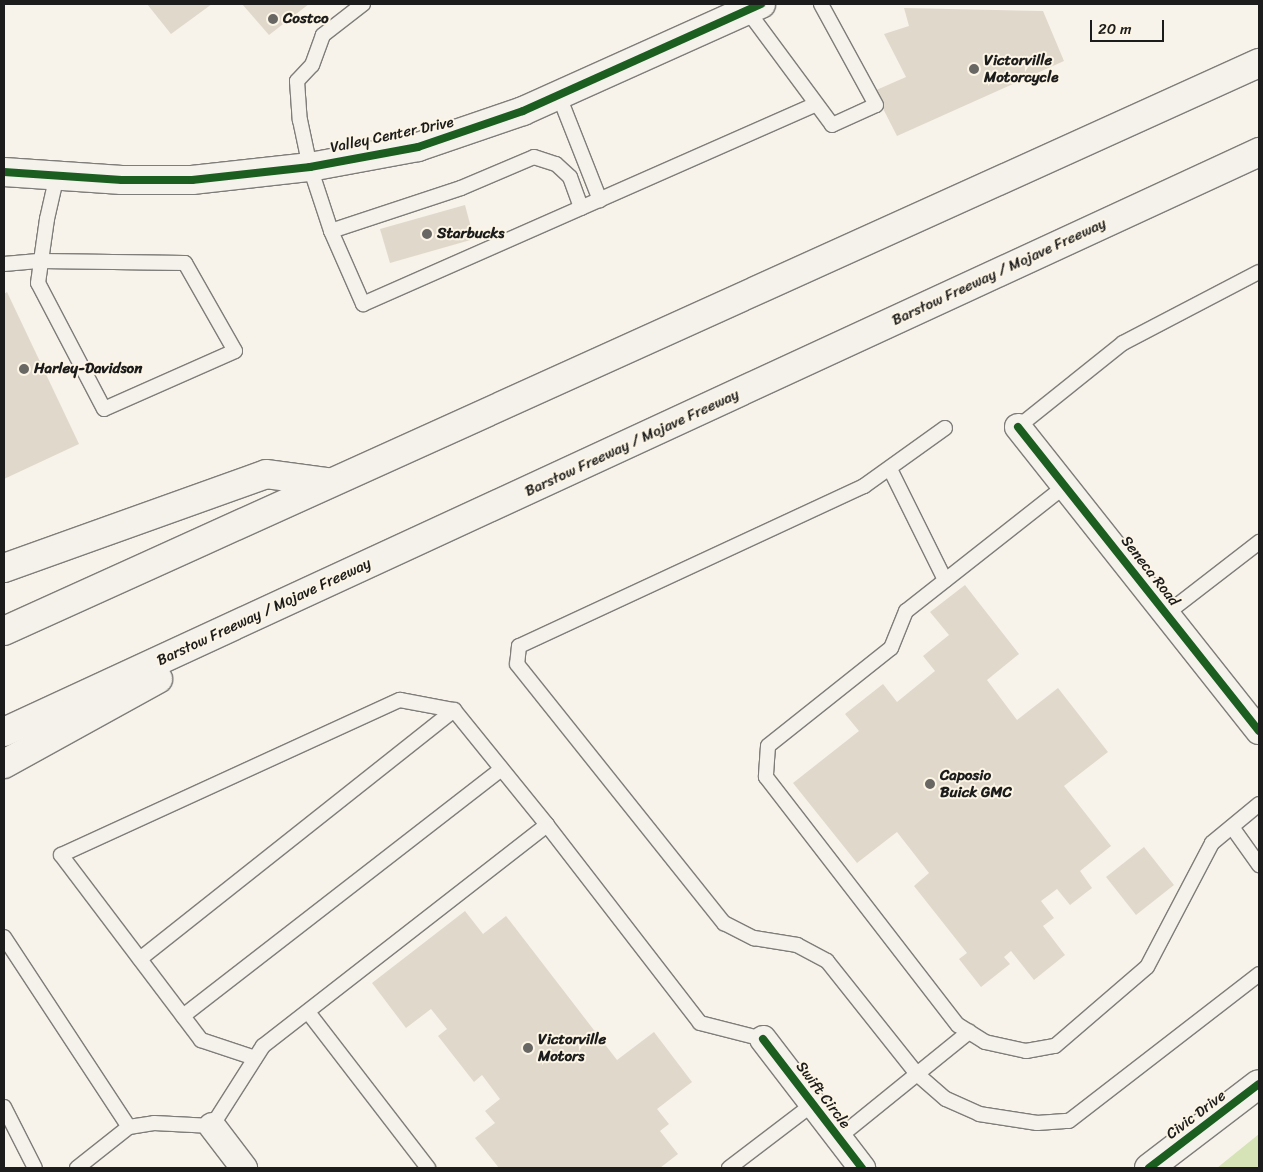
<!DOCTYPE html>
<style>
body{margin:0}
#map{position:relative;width:1263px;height:1172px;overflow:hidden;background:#f7f3ea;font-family:Sriracha,sans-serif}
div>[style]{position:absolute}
.green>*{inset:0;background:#d5e3b7}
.building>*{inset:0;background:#e0d8cb}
.roads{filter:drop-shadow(1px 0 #7f7d79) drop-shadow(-1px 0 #7f7d79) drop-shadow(0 1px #7f7d79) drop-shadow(0 -1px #7f7d79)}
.service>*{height:14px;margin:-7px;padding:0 7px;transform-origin:7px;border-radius:7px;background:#f5f2ec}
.minor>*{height:26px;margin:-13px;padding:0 13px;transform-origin:13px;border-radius:13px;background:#f5f2ec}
.tertiary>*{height:28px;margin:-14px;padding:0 14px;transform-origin:14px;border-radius:14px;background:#f5f2ec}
.motorway>*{height:28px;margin:-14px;padding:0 14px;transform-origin:14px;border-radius:14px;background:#f5f2ec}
.cycleway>*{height:8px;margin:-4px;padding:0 4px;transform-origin:4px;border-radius:4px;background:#1b5e20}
.dots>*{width:14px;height:14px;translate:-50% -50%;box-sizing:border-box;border:2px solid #fcf5e5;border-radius:50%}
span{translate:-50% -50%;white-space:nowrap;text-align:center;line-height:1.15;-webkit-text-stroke:4px #fcf5e5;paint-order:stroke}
.poi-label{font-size:15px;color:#1c1c1c;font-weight:700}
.left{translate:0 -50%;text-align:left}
.street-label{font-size:15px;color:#1c1c1c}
.frame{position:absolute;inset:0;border:5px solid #1c1c1c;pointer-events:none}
.scale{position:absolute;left:1090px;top:20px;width:74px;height:22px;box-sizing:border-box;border:2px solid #1c1c1c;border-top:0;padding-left:6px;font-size:15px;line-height:18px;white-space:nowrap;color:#1c1c1c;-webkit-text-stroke:4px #fcf5e5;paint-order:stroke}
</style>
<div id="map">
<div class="green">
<div style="clip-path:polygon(1259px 1134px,1259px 1168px,1217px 1168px)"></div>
</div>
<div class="building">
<div style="clip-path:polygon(147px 4px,212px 4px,171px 34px)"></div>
<div style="clip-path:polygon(242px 4px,309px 4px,269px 35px)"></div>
<div style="clip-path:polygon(904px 8px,1043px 11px,1064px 61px,897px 136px,874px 91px,906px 77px,884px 34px,909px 26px)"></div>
<div style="clip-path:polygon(465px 205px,474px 239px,390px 263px,380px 229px)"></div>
<div style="clip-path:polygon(7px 292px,79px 444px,4px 479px,4px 294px)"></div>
<div style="clip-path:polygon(965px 585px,1019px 654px,987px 680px,1017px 720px,1058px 688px,1108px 752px,1064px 786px,1111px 846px,1080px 871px,1092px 888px,1070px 905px,1057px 889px,1041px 901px,1054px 918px,1043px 926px,1065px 955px,1034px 980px,1011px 951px,1004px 957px,1010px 964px,981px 987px,959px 959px,967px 953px,914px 886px,929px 873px,897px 832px,857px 863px,793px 783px,859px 731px,845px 714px,883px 684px,897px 702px,935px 671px,923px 656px,949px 635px,930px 612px)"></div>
<div style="clip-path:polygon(1144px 847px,1174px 885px,1136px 915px,1106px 877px)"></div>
<div style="clip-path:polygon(465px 911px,483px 934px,506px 916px,617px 1060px,654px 1032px,692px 1082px,657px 1109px,669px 1124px,660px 1131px,678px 1154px,660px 1168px,499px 1168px,475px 1138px,495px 1123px,485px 1111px,500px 1099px,482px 1075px,474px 1082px,438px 1036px,447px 1029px,431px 1009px,406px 1028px,372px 983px)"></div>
</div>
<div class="roads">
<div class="service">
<div style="left:363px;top:4px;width:51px;rotate:142.2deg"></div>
<div style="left:323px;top:35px;width:32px;rotate:110deg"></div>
<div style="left:312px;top:65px;width:22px;rotate:133deg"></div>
<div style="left:297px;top:81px;width:39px;rotate:86deg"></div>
<div style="left:300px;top:120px;width:48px;rotate:78deg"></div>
<div style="left:310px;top:167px;width:67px;rotate:71.8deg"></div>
<div style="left:331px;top:231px;width:80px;rotate:66.3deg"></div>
<div style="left:363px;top:304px;width:495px;rotate:-23.8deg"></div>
<div style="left:747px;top:10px;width:143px;rotate:53.5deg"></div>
<div style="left:832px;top:125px;width:48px;rotate:-24.4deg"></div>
<div style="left:876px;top:105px;width:115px;rotate:-118.6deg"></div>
<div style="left:559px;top:96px;width:112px;rotate:68.5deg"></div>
<div style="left:331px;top:231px;width:137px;rotate:-18.3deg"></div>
<div style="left:461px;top:188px;width:79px;rotate:-23deg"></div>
<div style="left:534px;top:157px;width:23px;rotate:18deg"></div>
<div style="left:556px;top:164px;width:19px;rotate:43deg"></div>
<div style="left:570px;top:177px;width:33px;rotate:70deg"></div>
<div style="left:4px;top:264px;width:37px;rotate:-5deg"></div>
<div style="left:41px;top:261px;width:144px;rotate:0.8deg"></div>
<div style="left:185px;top:263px;width:101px;rotate:60.4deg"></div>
<div style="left:235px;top:351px;width:143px;rotate:156.1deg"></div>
<div style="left:104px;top:409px;width:142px;rotate:-117.6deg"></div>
<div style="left:38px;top:283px;width:22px;rotate:-82deg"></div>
<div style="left:41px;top:261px;width:42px;rotate:-81.9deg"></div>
<div style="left:47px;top:219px;width:45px;rotate:-77.2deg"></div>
<div style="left:1018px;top:427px;width:134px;rotate:-38.7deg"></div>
<div style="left:1123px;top:343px;width:153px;rotate:-27.6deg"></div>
<div style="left:945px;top:428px;width:100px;rotate:144.4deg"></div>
<div style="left:864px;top:486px;width:380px;rotate:155.1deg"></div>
<div style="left:519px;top:646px;width:18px;rotate:96deg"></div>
<div style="left:517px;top:664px;width:332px;rotate:51.4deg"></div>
<div style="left:724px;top:923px;width:34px;rotate:27deg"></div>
<div style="left:754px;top:938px;width:44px;rotate:9.2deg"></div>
<div style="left:797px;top:945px;width:34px;rotate:28deg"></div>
<div style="left:827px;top:961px;width:144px;rotate:51.5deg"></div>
<div style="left:917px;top:1074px;width:38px;rotate:41deg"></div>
<div style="left:946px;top:1099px;width:36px;rotate:24deg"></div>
<div style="left:979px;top:1114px;width:59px;rotate:8.8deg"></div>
<div style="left:1037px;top:1123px;width:32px;rotate:-4deg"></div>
<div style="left:1069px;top:1121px;width:240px;rotate:-37.7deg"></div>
<div style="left:890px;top:469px;width:124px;rotate:63.6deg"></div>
<div style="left:1065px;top:486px;width:202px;rotate:141.8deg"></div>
<div style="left:906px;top:611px;width:40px;rotate:112deg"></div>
<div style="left:891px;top:648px;width:157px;rotate:141.5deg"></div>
<div style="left:768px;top:746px;width:31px;rotate:94deg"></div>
<div style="left:766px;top:777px;width:314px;rotate:52.3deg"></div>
<div style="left:958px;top:1025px;width:32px;rotate:32deg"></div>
<div style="left:985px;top:1042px;width:42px;rotate:12.4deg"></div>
<div style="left:1026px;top:1051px;width:29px;rotate:-10deg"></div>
<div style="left:1055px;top:1046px;width:121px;rotate:-40.7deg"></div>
<div style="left:1147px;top:967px;width:140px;rotate:-62.3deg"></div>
<div style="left:1212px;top:843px;width:61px;rotate:-39.7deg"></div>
<div style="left:1166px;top:614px;width:118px;rotate:-37.7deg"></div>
<div style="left:1232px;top:827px;width:47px;rotate:54.6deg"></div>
<div style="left:4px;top:937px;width:227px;rotate:56.7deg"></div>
<div style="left:140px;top:959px;width:401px;rotate:-38.4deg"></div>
<div style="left:308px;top:1012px;width:197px;rotate:52.4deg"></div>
<div style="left:183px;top:1016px;width:403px;rotate:-37.8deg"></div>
<div style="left:255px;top:1058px;width:57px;rotate:-161.6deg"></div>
<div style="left:201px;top:1040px;width:232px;rotate:-127.1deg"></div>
<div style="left:61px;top:855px;width:373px;rotate:-24.6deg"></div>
<div style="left:400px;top:700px;width:55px;rotate:10.5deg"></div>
<div style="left:454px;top:710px;width:148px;rotate:51deg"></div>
<div style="left:4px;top:1107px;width:68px;rotate:63.1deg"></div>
<div style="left:838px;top:1138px;width:169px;rotate:-39deg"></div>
<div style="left:77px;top:1168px;width:66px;rotate:-38.3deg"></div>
<div style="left:129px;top:1127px;width:25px;rotate:-9deg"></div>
<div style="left:154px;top:1123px;width:58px;rotate:3deg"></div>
<div style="left:212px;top:1126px;width:95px;rotate:-57.5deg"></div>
<div style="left:263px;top:1046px;width:360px;rotate:-37.9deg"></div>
<div style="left:547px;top:825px;width:250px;rotate:52.3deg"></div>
<div style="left:700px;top:1023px;width:65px;rotate:14.3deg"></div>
<div style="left:729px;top:1168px;width:106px;rotate:-37.3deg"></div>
</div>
<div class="minor">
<div style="left:1018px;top:427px;width:388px;rotate:51.6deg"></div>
<div style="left:763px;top:1039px;width:163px;rotate:52.5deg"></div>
<div style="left:212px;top:1126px;width:53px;rotate:52.7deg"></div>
</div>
<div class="tertiary">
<div style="left:4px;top:172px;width:118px;rotate:3.9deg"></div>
<div style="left:122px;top:180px;width:70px"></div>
<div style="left:192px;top:180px;width:119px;rotate:-6.3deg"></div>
<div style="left:310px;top:167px;width:110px;rotate:-10.5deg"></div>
<div style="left:418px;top:147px;width:111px;rotate:-18.9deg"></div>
<div style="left:523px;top:111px;width:261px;rotate:-24.2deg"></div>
<div style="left:1149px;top:1168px;width:138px;rotate:-37.4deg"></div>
</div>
<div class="motorway">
<div style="left:4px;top:568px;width:278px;rotate:-19.7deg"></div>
<div style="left:266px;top:474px;width:62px;rotate:7.5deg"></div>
<div style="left:4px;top:631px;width:1378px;rotate:-24.35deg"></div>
<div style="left:4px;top:732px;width:1383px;rotate:-24.8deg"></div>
<div style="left:4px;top:764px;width:176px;rotate:-28.9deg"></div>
</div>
</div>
<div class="cycleway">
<div style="left:4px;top:172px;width:118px;rotate:3.9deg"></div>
<div style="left:122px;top:180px;width:70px"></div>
<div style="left:192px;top:180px;width:119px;rotate:-6.3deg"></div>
<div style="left:310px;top:167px;width:110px;rotate:-10.5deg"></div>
<div style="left:418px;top:147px;width:111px;rotate:-18.9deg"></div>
<div style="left:523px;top:111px;width:261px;rotate:-24.2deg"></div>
<div style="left:1018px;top:427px;width:388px;rotate:51.6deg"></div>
<div style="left:763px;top:1039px;width:163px;rotate:52.5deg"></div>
<div style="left:1149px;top:1168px;width:138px;rotate:-37.4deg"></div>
</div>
<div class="dots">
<div style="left:273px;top:19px;background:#696764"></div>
<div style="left:974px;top:69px;background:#696764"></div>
<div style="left:427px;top:234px;background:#696764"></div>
<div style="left:24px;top:369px;background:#696764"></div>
<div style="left:930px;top:784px;background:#696764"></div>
<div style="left:528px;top:1048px;background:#696764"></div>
</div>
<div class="poi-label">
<span class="left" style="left:283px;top:19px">Costco</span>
<span class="left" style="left:984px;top:69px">Victorville<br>Motorcycle</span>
<span class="left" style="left:437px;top:234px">Starbucks</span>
<span class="left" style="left:34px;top:369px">Harley-Davidson</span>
<span class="left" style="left:940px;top:784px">Caposio<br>Buick GMC</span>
<span class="left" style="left:538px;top:1048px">Victorville<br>Motors</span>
</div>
<div class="street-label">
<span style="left:392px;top:135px;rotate:-12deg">Valley Center Drive</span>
<span style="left:999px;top:272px;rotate:-25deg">Barstow Freeway / Mojave Freeway</span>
<span style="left:632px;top:443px;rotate:-25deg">Barstow Freeway / Mojave Freeway</span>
<span style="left:1150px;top:571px;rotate:52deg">Seneca Road</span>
<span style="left:264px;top:612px;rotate:-25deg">Barstow Freeway / Mojave Freeway</span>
<span style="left:823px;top:1095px;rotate:53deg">Swift Circle</span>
<span style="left:1196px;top:1115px;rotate:-37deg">Civic Drive</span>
</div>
<div class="frame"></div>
<div class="scale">20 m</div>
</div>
